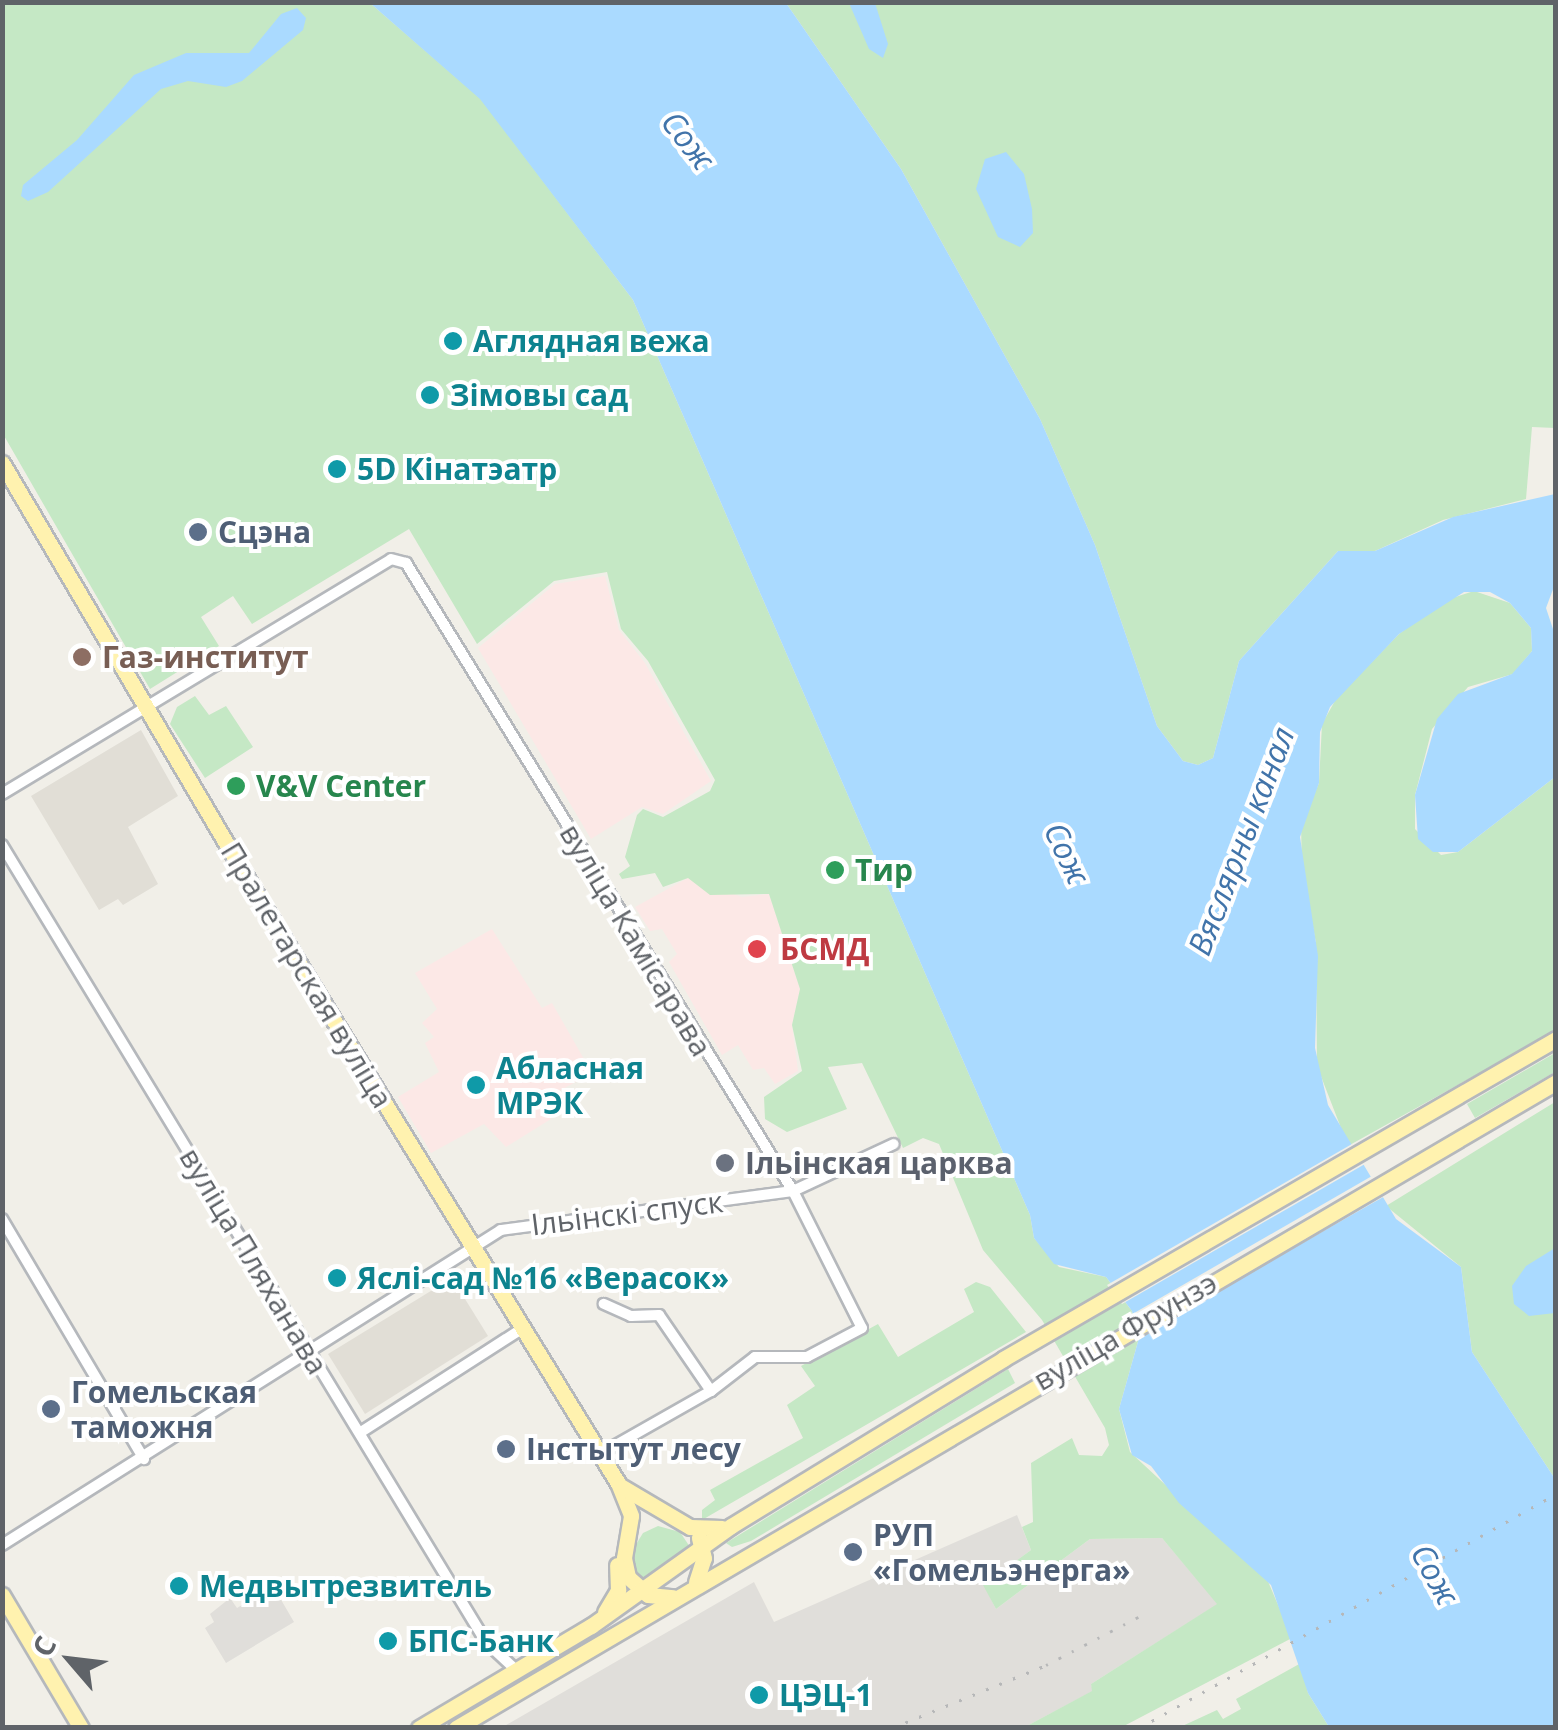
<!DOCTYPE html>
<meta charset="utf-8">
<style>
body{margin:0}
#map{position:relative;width:1558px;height:1730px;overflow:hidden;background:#f1efe8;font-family:"Open Sans",sans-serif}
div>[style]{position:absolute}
.industrial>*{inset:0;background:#e0deda}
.education>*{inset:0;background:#e1ded6}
.medical>*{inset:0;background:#fce8e6}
.green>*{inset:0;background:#c5e8c5}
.water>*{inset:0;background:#aadaff}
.pier>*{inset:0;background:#f1efe8}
.roads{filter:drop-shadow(2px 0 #b5b8bc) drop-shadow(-2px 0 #b5b8bc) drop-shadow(0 2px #b5b8bc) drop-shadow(0 -2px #b5b8bc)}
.street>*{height:10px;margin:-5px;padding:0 5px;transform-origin:5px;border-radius:5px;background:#fff}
.primary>*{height:15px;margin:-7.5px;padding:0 7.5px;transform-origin:7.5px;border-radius:7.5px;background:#fff2af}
.rail>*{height:2.5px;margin-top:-1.25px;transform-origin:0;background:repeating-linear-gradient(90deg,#b6b7b8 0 2.5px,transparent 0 14.5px)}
.dots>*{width:28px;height:28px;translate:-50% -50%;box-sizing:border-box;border:5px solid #fff;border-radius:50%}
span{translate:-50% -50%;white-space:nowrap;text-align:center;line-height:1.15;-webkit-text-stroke:8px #fff;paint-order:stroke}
.culture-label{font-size:30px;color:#0d838f;font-weight:700}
.left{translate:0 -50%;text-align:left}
.service-label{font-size:30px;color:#4e5e75;font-weight:700}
.education-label{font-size:30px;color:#785e54;font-weight:700}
.leisure-label{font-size:30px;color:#27864d;font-weight:700}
.street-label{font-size:30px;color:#5f6368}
.health-label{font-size:30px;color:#be3a42;font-weight:700}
.worship-label{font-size:30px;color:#5b616d;font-weight:700}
.water-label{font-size:32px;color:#4174aa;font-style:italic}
.frame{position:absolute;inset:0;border:5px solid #5f6368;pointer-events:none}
.north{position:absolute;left:20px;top:1610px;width:100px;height:100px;-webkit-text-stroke:8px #fff;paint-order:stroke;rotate:298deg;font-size:28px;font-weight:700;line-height:40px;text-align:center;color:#5f6368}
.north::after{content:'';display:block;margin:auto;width:35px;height:45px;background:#5f6368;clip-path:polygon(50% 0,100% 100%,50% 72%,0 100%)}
</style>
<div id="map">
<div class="industrial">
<div style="clip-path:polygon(1017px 1515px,1031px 1550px,984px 1585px,996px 1609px,1090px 1539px,1162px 1538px,1218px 1604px,1091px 1684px,1093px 1691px,1025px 1727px,501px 1728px,754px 1582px,774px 1622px)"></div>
<div style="clip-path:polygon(273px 1586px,294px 1622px,226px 1663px,205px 1628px,214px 1622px,210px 1614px,230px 1598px,237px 1608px)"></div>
</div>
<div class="education">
<div style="clip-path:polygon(141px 730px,178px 796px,128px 827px,158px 884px,123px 905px,118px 899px,99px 910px,31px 796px)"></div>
<div style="clip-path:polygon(452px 1278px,488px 1336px,365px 1414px,328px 1354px)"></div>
</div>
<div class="medical">
<div style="clip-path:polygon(605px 576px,619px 630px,645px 663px,711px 781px,663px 814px,642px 807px,591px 839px,478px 648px,555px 584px)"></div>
<div style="clip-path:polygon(688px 878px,742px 897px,769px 894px,800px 989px,792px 1025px,798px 1071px,775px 1084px,764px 1068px,753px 1070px,738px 1045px,722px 1055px,669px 962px,677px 954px,662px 929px,650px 931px,635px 907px)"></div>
<div style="clip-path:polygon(492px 929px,542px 1008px,552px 1003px,592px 1073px,541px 1101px,551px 1119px,506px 1147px,484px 1124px,431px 1153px,398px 1097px,439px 1072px,425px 1043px,434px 1037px,422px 1023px,437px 1009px,415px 973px)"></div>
</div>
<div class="green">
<div style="clip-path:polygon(2px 3px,370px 3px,481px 99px,633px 300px,1030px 1215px,1034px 1238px,1059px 1267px,1106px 1277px,1132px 1311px,1139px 1338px,1119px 1409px,1130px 1452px,1267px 1579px,1292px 1638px,1122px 1727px,1025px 1727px,1092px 1691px,1091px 1684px,1217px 1604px,1162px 1538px,1090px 1539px,996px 1609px,983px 1585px,1031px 1550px,1022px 1527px,1033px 1522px,1031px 1463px,1072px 1438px,1079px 1455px,1102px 1456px,1109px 1445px,1105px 1428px,1042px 1320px,983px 1250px,939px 1144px,923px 1138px,903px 1148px,862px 1063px,828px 1067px,847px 1109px,787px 1132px,765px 1119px,764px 1097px,802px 1071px,792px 1025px,800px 989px,769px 894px,710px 895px,688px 878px,663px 887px,655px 873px,622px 879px,619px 874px,630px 866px,625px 857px,637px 815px,643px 809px,663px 817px,710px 791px,715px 780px,648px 661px,621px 629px,607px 572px,554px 581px,477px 644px,409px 529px,252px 624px,233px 596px,201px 617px,219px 646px,150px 689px,3px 434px)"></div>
<div style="clip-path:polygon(786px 3px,1555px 3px,1555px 428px,1532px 427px,1526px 499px,1443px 520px,1375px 551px,1338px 551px,1239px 661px,1213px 758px,1198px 765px,1183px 761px,1157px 726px,1095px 545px,1040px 419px,901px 169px)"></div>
<div style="clip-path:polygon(1474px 591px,1510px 603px,1531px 628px,1532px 651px,1513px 674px,1468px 687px,1432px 729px,1415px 795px,1415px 829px,1441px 855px,1458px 852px,1555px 777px,1555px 1031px,1348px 1146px,1317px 1066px,1316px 943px,1302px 869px,1301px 825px,1319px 783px,1322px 724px,1336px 699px,1399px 634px,1443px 601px)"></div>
<div style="clip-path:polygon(195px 696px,209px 715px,226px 706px,253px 747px,205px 778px,170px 724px,177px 707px)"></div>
<div style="clip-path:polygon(1555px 1053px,1555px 1072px,1475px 1118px,1467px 1104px)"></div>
<div style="clip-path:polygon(1555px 1102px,1555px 1479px,1472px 1352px,1461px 1267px,1386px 1206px)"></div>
<div style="clip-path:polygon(976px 1282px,990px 1287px,1026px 1332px,702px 1520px,702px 1510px,715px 1500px,710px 1490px,803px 1438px,787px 1405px,815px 1386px,801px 1366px,878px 1324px,898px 1357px,974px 1312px,964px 1289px)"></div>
<div style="clip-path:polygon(1008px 1369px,1015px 1383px,751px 1541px,732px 1547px,726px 1543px)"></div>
<div style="clip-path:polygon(658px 1526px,680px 1532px,690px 1547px,645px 1582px,633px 1567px,632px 1551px,643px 1533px)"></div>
<div style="clip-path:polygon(1301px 1663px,1308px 1693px,1329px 1727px,1178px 1728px,1217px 1710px,1223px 1719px,1241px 1709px,1236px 1699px)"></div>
</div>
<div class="water">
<div style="clip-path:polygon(370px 3px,786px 3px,901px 169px,1040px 419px,1095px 545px,1157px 726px,1183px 761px,1198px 765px,1213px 758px,1239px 661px,1338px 551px,1375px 551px,1453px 517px,1555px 494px,1555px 584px,1546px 608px,1555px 635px,1555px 777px,1458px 852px,1433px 852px,1418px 839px,1415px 795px,1437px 719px,1458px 694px,1512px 674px,1532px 651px,1531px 628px,1510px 603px,1490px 592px,1464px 592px,1399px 634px,1330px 707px,1320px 732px,1319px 783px,1300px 837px,1318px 956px,1315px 1048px,1328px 1105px,1396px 1219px,1461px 1267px,1472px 1352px,1555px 1479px,1555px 1727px,1329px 1727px,1308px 1693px,1271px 1585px,1179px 1503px,1151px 1466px,1132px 1455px,1119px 1409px,1139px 1338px,1132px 1311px,1106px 1277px,1054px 1264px,1034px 1238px,1030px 1215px,633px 300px,480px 99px)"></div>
<div style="clip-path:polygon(849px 3px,875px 3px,888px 44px,883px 58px,869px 49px)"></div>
<div style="clip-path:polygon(297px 8px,306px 18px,303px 30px,242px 81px,226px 87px,188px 81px,161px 89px,48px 192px,28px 201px,21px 196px,23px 185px,77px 140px,134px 75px,186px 53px,249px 53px,281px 14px)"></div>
<div style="clip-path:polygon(1006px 152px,1024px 174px,1032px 209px,1033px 233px,1020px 247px,998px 237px,976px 189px,985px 159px)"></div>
<div style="clip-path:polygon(1555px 1248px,1555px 1313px,1529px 1316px,1514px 1304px,1512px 1286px,1526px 1266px)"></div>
</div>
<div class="pier">
<div style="clip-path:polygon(1352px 1144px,1365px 1164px,1122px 1304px,1107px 1285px)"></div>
<div style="clip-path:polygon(1372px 1176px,1385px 1196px,1134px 1339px,1129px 1316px)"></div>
</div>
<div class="roads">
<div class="street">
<div style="left:2px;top:794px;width:454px;rotate:-31.1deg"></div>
<div style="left:391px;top:559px;width:16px;rotate:15deg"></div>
<div style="left:406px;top:563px;width:738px;rotate:58.36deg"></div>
<div style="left:793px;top:1191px;width:153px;rotate:63.3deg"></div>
<div style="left:862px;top:1328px;width:62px;rotate:152.2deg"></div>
<div style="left:807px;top:1357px;width:52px;rotate:180deg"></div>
<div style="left:755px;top:1357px;width:56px;rotate:142.3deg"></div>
<div style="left:711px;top:1391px;width:92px;rotate:-124.4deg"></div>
<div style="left:659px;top:1315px;width:28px;rotate:178deg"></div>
<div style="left:631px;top:1316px;width:30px;rotate:-156deg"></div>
<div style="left:2px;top:845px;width:932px;rotate:58.73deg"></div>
<div style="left:486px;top:1642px;width:41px;rotate:43deg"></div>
<div style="left:2px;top:1219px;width:279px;rotate:59.4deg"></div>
<div style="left:361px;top:1432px;width:193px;rotate:-32.7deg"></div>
<div style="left:600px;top:1454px;width:128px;rotate:-29.6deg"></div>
<div style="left:2px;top:1545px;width:590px;rotate:-32.26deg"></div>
<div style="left:501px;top:1230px;width:295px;rotate:-7.6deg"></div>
<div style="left:793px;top:1191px;width:111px;rotate:-25deg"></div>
</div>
<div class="primary">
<div style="left:2px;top:463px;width:504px;rotate:59.47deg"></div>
<div style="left:258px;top:897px;width:688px;rotate:58.44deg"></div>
<div style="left:618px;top:1483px;width:35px;rotate:68deg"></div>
<div style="left:631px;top:1516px;width:43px;rotate:99.5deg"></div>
<div style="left:624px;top:1558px;width:19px;rotate:78deg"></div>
<div style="left:628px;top:1577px;width:27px;rotate:42deg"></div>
<div style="left:648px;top:1595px;width:25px;rotate:5deg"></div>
<div style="left:622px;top:1487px;width:79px;rotate:30.5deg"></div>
<div style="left:690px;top:1527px;width:32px;rotate:2deg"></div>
<div style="left:696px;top:1582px;width:25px;rotate:-72deg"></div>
<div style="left:704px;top:1558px;width:21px;rotate:-104deg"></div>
<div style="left:2px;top:1595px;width:155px;rotate:59.3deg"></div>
<div style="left:605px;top:1612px;width:26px;rotate:-59deg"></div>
<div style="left:618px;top:1590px;width:25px;rotate:-92deg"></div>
<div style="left:419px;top:1728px;width:200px;rotate:-30.7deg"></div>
<div style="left:591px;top:1626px;width:172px;rotate:-35.5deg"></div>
<div style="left:731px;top:1526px;width:319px;rotate:-31.5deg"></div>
<div style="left:1003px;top:1359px;width:639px;rotate:-30.06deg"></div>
<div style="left:456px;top:1728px;width:1276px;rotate:-30.42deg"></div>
</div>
</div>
<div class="rail">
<div style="left:892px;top:1728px;width:166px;rotate:-22.2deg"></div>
<div style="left:1046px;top:1665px;width:113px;rotate:-27.5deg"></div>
<div style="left:1139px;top:1728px;width:478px;rotate:-29.3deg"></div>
</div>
<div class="dots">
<div style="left:453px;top:341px;background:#0f9aa8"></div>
<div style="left:430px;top:395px;background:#0f9aa8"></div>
<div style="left:337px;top:469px;background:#0f9aa8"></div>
<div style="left:198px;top:532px;background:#5c6f8a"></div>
<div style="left:82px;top:657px;background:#8d6e63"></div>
<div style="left:236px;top:786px;background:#2e9e5b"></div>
<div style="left:835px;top:870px;background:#2e9e5b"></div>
<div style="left:757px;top:949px;background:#e0444e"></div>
<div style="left:476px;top:1085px;background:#0f9aa8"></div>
<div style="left:725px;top:1163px;background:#6b7280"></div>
<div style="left:337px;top:1278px;background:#0f9aa8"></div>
<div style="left:51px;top:1409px;background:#5c6f8a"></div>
<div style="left:506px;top:1449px;background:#5c6f8a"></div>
<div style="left:853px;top:1552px;background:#5c6f8a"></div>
<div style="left:179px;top:1586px;background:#0f9aa8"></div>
<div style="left:388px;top:1641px;background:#0f9aa8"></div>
<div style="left:759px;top:1695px;background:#0f9aa8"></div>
</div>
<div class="culture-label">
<span class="left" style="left:473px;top:341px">Аглядная вежа</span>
<span class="left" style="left:450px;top:395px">Зімовы сад</span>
<span class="left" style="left:357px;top:469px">5D Кінатэатр</span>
<span class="left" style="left:496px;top:1085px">Абласная<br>МРЭК</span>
<span class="left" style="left:357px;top:1278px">Яслі-сад №16 «Верасок»</span>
<span class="left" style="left:199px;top:1586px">Медвытрезвитель</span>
<span class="left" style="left:408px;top:1641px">БПС-Банк</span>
<span class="left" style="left:779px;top:1695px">ЦЭЦ-1</span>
</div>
<div class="service-label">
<span class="left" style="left:218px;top:532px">Сцэна</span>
<span class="left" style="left:71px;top:1409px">Гомельская<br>таможня</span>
<span class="left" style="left:526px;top:1449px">Інстытут лесу</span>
<span class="left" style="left:873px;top:1552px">РУП<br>«Гомельэнерга»</span>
</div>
<div class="education-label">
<span class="left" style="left:102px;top:657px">Газ-институт</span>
</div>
<div class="leisure-label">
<span class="left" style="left:256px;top:786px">V&amp;V Center</span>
<span class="left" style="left:855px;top:870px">Тир</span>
</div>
<div class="street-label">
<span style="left:636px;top:940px;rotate:59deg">вуліца Камісарава</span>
<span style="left:307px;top:975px;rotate:59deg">Пралетарская вуліца</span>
<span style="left:627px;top:1213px;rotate:-7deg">Ільінскі спуск</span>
<span style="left:254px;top:1261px;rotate:59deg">вуліца Пляханава</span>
<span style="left:1125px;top:1331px;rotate:-30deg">вуліца Фрунзэ</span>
</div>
<div class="health-label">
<span class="left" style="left:780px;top:949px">БСМД</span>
</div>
<div class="worship-label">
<span class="left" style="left:745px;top:1163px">Ільінская царква</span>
</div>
<div class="water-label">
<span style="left:688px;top:140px;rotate:52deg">Сож</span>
<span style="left:1241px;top:841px;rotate:-69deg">Вяслярны канал</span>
<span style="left:1067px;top:853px;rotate:65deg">Сож</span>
<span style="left:1435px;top:1574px;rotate:61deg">Сож</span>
</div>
<div class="frame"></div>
<div class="north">С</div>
</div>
